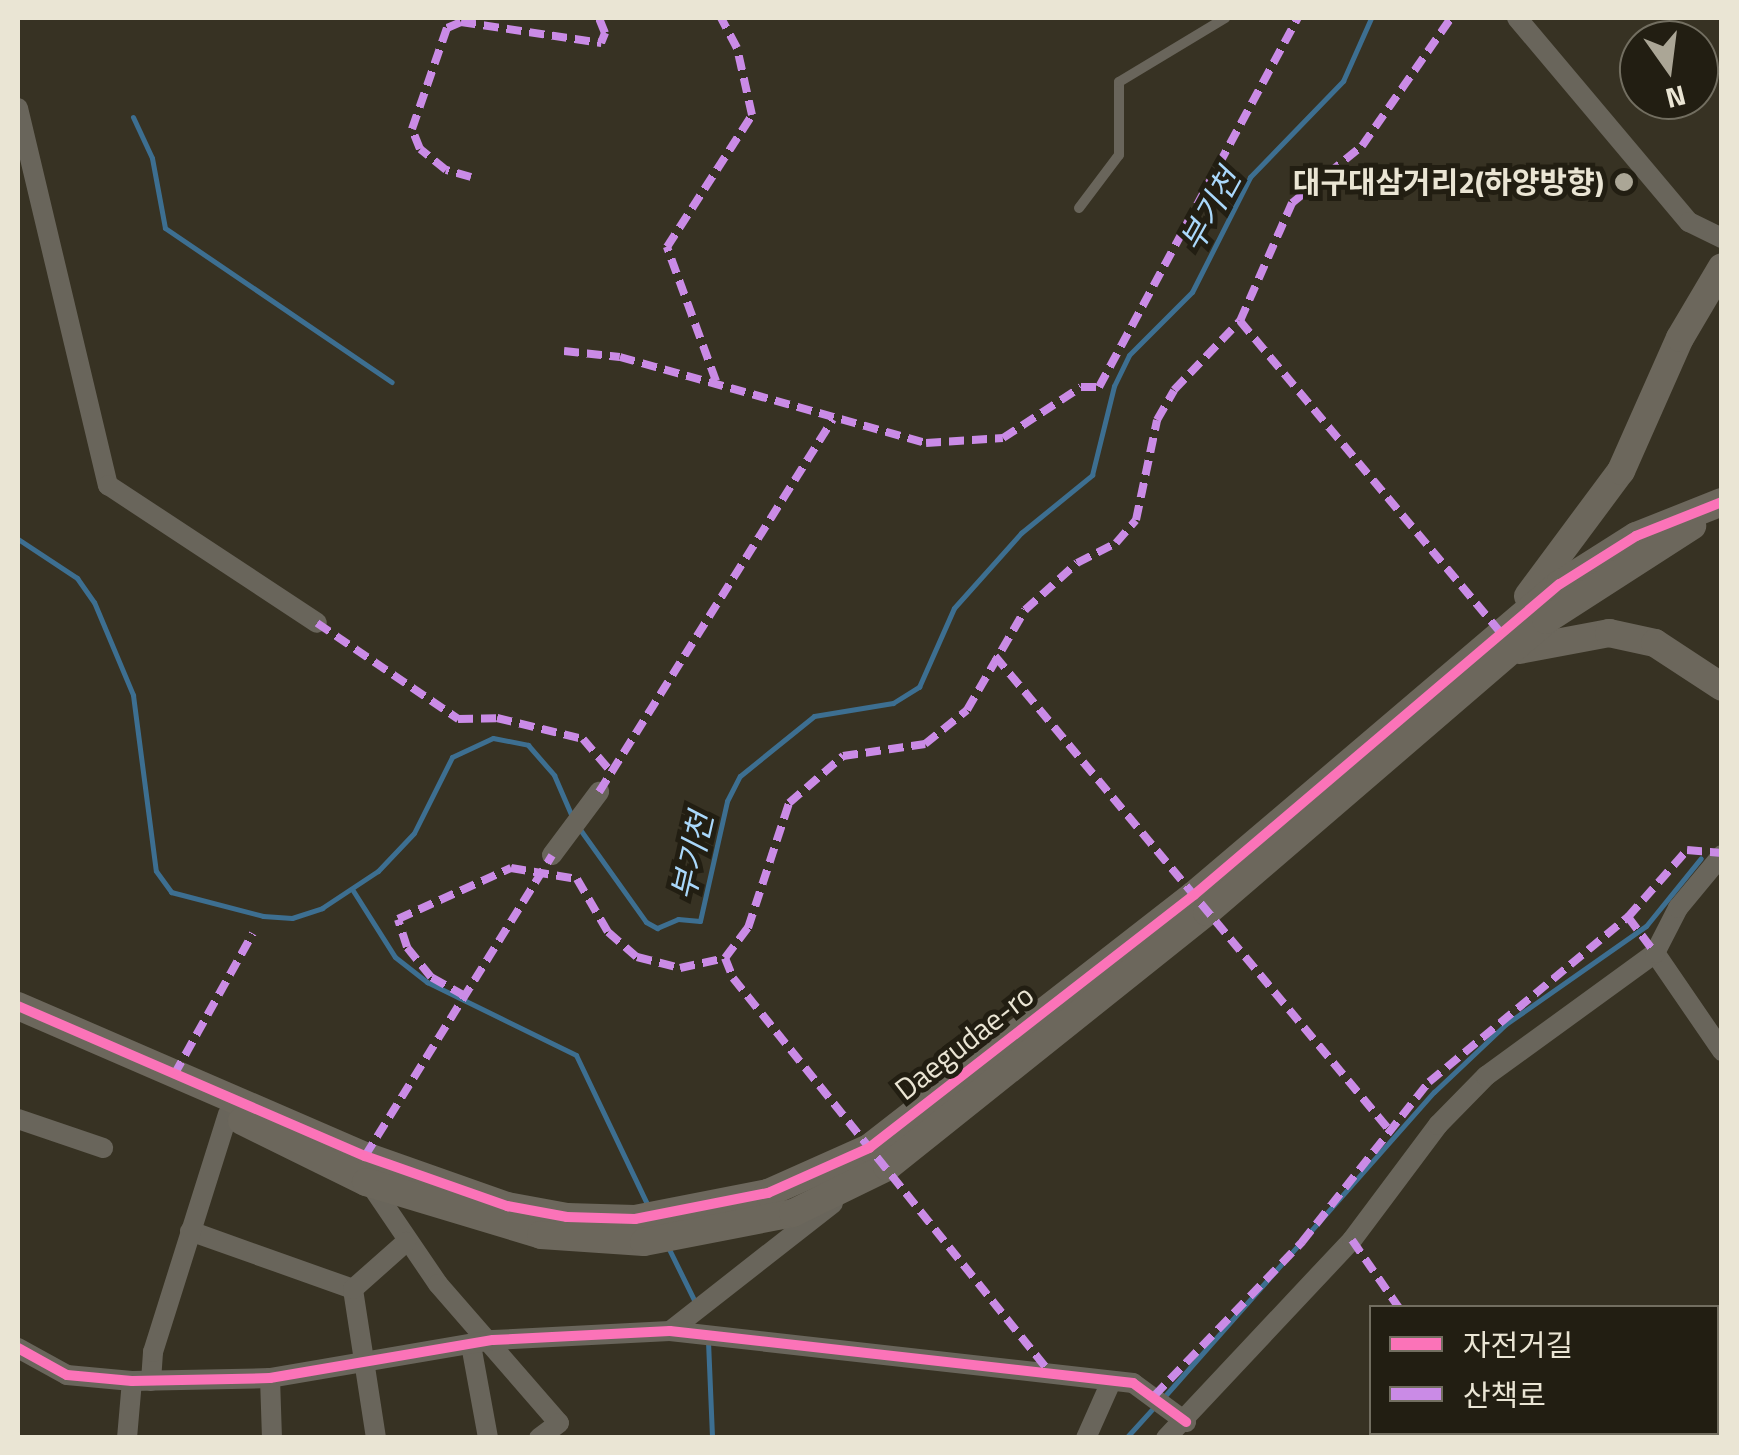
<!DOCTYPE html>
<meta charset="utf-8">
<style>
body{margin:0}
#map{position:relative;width:1739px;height:1455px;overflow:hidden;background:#373223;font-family:"Titillium Web","Noto Sans KR",sans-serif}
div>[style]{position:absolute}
.stream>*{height:5px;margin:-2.5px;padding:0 2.5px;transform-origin:2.5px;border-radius:2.5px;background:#3d6f91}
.lane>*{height:10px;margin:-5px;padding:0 5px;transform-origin:5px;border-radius:5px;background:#69655b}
.street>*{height:20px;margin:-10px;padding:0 10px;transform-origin:10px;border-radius:10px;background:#69655b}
.secondary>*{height:28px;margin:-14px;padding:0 14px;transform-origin:14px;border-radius:14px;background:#6c675c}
.quiet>*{height:8px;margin-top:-4px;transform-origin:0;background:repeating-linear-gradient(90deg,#ca8be6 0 15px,transparent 0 23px)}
.cycleway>*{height:10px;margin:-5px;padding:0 5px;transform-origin:5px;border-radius:5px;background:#fb73b8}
.dots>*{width:28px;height:28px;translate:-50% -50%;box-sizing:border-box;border:5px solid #221e12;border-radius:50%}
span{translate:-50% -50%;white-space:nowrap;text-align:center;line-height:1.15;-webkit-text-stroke:10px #221e12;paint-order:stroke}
.poi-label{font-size:30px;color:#eae5d4;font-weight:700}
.right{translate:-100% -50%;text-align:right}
.street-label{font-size:30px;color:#eae5d4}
.water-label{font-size:32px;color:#aad8fb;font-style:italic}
.frame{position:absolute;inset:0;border:20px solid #eae5d4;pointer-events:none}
.legend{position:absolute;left:1369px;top:1305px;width:350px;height:130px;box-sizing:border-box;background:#221e12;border:2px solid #726e60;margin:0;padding:12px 18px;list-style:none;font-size:30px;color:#eae5d4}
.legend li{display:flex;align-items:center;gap:20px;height:50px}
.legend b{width:50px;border:2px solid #726e60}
.north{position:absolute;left:1619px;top:20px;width:100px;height:100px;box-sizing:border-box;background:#221e12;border:2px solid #726e60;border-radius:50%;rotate:166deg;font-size:28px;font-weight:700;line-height:40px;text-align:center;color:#eae5d4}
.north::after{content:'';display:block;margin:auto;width:35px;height:45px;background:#aba696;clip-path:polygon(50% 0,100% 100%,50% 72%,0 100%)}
</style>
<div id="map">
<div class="stream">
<div style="left:133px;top:117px;width:45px;rotate:65.1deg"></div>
<div style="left:152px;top:158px;width:71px;rotate:79.5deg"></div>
<div style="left:165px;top:228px;width:274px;rotate:34.2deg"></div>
<div style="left:18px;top:539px;width:71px;rotate:33.5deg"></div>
<div style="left:77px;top:578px;width:29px;rotate:55deg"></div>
<div style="left:94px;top:602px;width:101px;rotate:67.2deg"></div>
<div style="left:133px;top:695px;width:177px;rotate:82.6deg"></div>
<div style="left:156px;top:871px;width:26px;rotate:54deg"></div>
<div style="left:171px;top:892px;width:95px;rotate:14.6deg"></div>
<div style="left:263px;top:916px;width:29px;rotate:4deg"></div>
<div style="left:292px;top:918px;width:32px;rotate:-18deg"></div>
<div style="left:322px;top:908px;width:67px;rotate:-33.5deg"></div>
<div style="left:378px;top:871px;width:52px;rotate:-46.5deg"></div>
<div style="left:414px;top:833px;width:85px;rotate:-63.4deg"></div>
<div style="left:452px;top:757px;width:45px;rotate:-24.9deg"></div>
<div style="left:493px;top:738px;width:36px;rotate:11deg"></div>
<div style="left:528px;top:745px;width:40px;rotate:49deg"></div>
<div style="left:554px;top:775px;width:48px;rotate:66.6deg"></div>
<div style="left:579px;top:828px;width:115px;rotate:54.5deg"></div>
<div style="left:646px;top:922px;width:13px;rotate:29deg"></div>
<div style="left:657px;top:928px;width:23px;rotate:-23deg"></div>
<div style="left:678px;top:919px;width:22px;rotate:5deg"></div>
<div style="left:700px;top:921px;width:123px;rotate:-77.3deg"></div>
<div style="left:727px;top:801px;width:28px;rotate:-63deg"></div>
<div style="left:740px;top:776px;width:95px;rotate:-39deg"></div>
<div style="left:814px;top:716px;width:80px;rotate:-9.3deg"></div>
<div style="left:893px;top:703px;width:31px;rotate:-32deg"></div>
<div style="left:919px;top:687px;width:86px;rotate:-66.1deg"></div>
<div style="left:954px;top:608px;width:101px;rotate:-48.2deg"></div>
<div style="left:1021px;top:533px;width:92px;rotate:-39.2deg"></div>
<div style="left:1092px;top:475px;width:92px;rotate:-76.1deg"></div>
<div style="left:1114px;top:386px;width:34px;rotate:-64deg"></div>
<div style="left:1129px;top:355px;width:89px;rotate:-45deg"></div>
<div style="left:1192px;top:292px;width:129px;rotate:-63.2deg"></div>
<div style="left:1250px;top:177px;width:134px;rotate:-45.9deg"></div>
<div style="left:1343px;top:81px;width:69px;rotate:-66deg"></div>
<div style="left:352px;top:889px;width:80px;rotate:57.7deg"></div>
<div style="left:395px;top:957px;width:41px;rotate:38deg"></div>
<div style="left:427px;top:982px;width:166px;rotate:26.1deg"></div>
<div style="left:576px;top:1055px;width:170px;rotate:64.5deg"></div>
<div style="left:667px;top:1245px;width:64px;rotate:63.8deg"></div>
<div style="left:708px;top:1341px;width:97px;rotate:87.6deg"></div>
<div style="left:1163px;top:1398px;width:409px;rotate:-48.5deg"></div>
<div style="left:1434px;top:1092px;width:99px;rotate:-43.4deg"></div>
<div style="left:1506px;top:1024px;width:171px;rotate:-35deg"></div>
<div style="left:1646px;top:926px;width:87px;rotate:-51deg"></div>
<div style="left:1126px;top:1438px;width:43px;rotate:-47.8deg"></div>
</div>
<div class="lane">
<div style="left:1079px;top:208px;width:66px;rotate:-53deg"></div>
<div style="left:1119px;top:155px;width:73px;rotate:-90deg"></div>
<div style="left:1119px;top:82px;width:124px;rotate:-31.1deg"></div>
</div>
<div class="street">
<div style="left:1517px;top:18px;width:267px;rotate:49.9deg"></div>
<div style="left:1689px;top:222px;width:37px;rotate:26deg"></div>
<div style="left:18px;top:108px;width:388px;rotate:76.6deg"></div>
<div style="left:108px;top:485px;width:250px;rotate:33.4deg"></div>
<div style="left:552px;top:855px;width:79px;rotate:-53.3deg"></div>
<div style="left:1655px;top:953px;width:119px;rotate:55.6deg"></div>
<div style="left:18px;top:1119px;width:90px;rotate:18.8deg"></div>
<div style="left:366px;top:1178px;width:128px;rotate:55.8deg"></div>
<div style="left:438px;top:1284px;width:184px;rotate:49deg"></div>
<div style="left:559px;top:1423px;width:25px;rotate:143deg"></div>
<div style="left:190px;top:1231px;width:173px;rotate:19.6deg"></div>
<div style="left:670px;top:1331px;width:207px;rotate:-38.1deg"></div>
<div style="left:471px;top:1345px;width:95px;rotate:79.6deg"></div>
<div style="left:18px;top:1348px;width:56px;rotate:28.9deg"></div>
<div style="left:67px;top:1375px;width:65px;rotate:5.3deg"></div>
<div style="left:132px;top:1381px;width:138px;rotate:-1.2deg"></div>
<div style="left:270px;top:1378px;width:226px;rotate:-9.7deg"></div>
<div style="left:493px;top:1340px;width:177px;rotate:-2.9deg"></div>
<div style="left:670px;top:1331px;width:466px;rotate:6.4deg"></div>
<div style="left:1133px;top:1383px;width:66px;rotate:36.3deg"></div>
<div style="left:270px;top:1378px;width:60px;rotate:88.1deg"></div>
<div style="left:151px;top:1381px;width:29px;rotate:-86deg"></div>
<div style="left:153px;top:1352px;width:250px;rotate:-72.5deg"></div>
<div style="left:127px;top:1438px;width:57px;rotate:-85deg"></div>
<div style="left:376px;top:1438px;width:151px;rotate:-98.8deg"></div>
<div style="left:353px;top:1289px;width:71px;rotate:-41.6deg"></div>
<div style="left:1086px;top:1438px;width:59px;rotate:-66deg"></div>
<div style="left:1166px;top:1438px;width:272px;rotate:-46.8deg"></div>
<div style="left:1352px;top:1240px;width:144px;rotate:-53.2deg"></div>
<div style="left:1438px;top:1125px;width:69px;rotate:-45.6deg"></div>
<div style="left:1486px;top:1076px;width:209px;rotate:-36deg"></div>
<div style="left:1655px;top:953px;width:51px;rotate:-62.9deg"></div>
<div style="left:1678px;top:908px;width:69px;rotate:-50.3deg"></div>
</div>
<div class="secondary">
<div style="left:1528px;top:596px;width:156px;rotate:-53.4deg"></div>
<div style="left:1621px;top:471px;width:145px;rotate:-66.1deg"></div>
<div style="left:1680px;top:338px;width:82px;rotate:-59.4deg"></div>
<div style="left:1519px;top:650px;width:92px;rotate:-10.7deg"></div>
<div style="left:1609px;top:633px;width:47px;rotate:12.3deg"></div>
<div style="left:1655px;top:643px;width:80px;rotate:33.3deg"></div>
<div style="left:18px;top:1006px;width:378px;rotate:23.4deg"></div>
<div style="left:365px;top:1156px;width:151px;rotate:19.4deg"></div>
<div style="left:507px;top:1206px;width:61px;rotate:10.4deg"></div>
<div style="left:567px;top:1217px;width:68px;rotate:1.7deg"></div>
<div style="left:635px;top:1219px;width:136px;rotate:-11.1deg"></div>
<div style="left:768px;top:1193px;width:111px;rotate:-24deg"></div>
<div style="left:869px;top:1148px;width:412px;rotate:-37.9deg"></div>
<div style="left:1194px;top:895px;width:480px;rotate:-40.4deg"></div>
<div style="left:1560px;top:584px;width:90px;rotate:-32.3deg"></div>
<div style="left:1636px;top:536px;width:92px;rotate:-21.6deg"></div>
<div style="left:242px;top:1121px;width:138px;rotate:26.2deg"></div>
<div style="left:366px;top:1182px;width:183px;rotate:16.8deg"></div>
<div style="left:541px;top:1235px;width:103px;rotate:3.9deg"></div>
<div style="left:644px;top:1242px;width:152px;rotate:-11deg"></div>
<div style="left:793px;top:1213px;width:105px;rotate:-26.1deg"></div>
<div style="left:887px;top:1167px;width:409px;rotate:-38.6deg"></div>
<div style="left:1207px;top:912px;width:447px;rotate:-40.7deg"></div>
<div style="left:1546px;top:620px;width:174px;rotate:-32.8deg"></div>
</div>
<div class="quiet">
<div style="left:471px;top:177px;width:26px;rotate:-164deg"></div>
<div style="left:446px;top:170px;width:33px;rotate:-141deg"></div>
<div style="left:420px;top:149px;width:22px;rotate:-112deg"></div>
<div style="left:412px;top:129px;width:107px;rotate:-70.9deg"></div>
<div style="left:447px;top:28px;width:15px;rotate:-23deg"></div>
<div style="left:461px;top:22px;width:142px;rotate:8.5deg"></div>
<div style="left:601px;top:43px;width:11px;rotate:-68deg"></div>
<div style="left:605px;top:33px;width:16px;rotate:-112deg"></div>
<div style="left:1240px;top:321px;width:404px;rotate:50.1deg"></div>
<div style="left:564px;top:351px;width:56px;rotate:6.1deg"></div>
<div style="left:620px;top:357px;width:318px;rotate:15.7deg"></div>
<div style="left:926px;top:443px;width:77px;rotate:-3.7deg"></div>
<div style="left:1003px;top:438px;width:93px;rotate:-33.2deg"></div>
<div style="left:1081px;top:387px;width:18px"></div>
<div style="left:1099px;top:387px;width:419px;rotate:-61.7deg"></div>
<div style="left:716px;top:381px;width:143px;rotate:-110.1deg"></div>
<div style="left:667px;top:247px;width:157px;rotate:-57.2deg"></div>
<div style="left:752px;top:115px;width:69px;rotate:-102.6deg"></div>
<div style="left:737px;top:48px;width:34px;rotate:-118deg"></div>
<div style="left:317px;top:623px;width:171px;rotate:34.2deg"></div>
<div style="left:458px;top:719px;width:39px;rotate:-1deg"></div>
<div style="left:497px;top:718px;width:89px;rotate:13.7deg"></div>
<div style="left:583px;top:739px;width:45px;rotate:49.5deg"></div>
<div style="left:995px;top:656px;width:618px;rotate:50.25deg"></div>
<div style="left:599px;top:792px;width:440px;rotate:-57.9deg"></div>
<div style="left:1628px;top:917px;width:45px;rotate:53.1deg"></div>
<div style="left:725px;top:958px;width:22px;rotate:68deg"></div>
<div style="left:733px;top:978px;width:501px;rotate:51.23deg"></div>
<div style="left:465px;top:996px;width:39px;rotate:-151deg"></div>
<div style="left:431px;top:977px;width:38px;rotate:-129deg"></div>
<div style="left:407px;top:947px;width:29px;rotate:-108deg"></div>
<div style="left:398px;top:919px;width:124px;rotate:-24.3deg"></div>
<div style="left:511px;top:868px;width:67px;rotate:9.5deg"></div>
<div style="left:577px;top:879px;width:61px;rotate:59.7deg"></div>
<div style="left:608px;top:932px;width:38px;rotate:41deg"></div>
<div style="left:637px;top:957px;width:44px;rotate:14.3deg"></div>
<div style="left:680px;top:968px;width:46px;rotate:-12.5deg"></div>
<div style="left:725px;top:958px;width:38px;rotate:-53deg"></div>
<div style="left:748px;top:928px;width:132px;rotate:-71.8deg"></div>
<div style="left:789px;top:803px;width:72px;rotate:-41deg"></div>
<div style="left:843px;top:756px;width:83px;rotate:-8.3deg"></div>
<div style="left:925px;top:744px;width:54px;rotate:-39deg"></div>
<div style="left:967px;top:710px;width:116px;rotate:-59.9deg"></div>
<div style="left:1025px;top:610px;width:70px;rotate:-42.1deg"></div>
<div style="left:1077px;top:563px;width:44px;rotate:-27.1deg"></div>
<div style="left:1116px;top:543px;width:30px;rotate:-49deg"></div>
<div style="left:1136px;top:520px;width:102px;rotate:-78.1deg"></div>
<div style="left:1157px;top:420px;width:34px;rotate:-60deg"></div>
<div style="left:1174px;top:390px;width:95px;rotate:-46.3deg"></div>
<div style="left:1240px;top:321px;width:129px;rotate:-66.2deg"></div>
<div style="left:1292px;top:203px;width:90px;rotate:-39.2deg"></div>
<div style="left:1362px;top:146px;width:156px;rotate:-55.2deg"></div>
<div style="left:174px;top:1075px;width:162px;rotate:-60.9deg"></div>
<div style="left:365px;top:1156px;width:354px;rotate:-58.1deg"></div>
<div style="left:1352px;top:1240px;width:83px;rotate:55.3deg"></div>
<div style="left:1154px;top:1396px;width:214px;rotate:-46.1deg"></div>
<div style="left:1302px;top:1242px;width:204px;rotate:-51.6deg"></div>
<div style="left:1429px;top:1082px;width:259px;rotate:-39.7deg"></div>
<div style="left:1628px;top:917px;width:89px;rotate:-48.6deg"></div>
<div style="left:1687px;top:850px;width:35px;rotate:5deg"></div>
<div style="left:1486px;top:1432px;width:7px;rotate:63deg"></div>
</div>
<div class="cycleway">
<div style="left:18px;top:1006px;width:378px;rotate:23.4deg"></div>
<div style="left:365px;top:1156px;width:151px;rotate:19.4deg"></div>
<div style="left:507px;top:1206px;width:61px;rotate:10.4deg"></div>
<div style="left:567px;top:1217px;width:68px;rotate:1.7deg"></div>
<div style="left:635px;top:1219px;width:136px;rotate:-11.1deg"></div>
<div style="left:768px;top:1193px;width:111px;rotate:-24deg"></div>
<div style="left:869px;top:1148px;width:412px;rotate:-37.9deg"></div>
<div style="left:1194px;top:895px;width:480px;rotate:-40.4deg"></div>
<div style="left:1560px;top:584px;width:90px;rotate:-32.3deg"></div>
<div style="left:1636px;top:536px;width:92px;rotate:-21.6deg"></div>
<div style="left:18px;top:1348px;width:56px;rotate:28.9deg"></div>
<div style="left:67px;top:1375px;width:65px;rotate:5.3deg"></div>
<div style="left:132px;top:1381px;width:138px;rotate:-1.2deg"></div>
<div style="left:270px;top:1378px;width:226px;rotate:-9.7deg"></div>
<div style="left:493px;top:1340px;width:177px;rotate:-2.9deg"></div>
<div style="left:670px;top:1331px;width:466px;rotate:6.4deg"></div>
<div style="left:1133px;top:1383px;width:66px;rotate:36.3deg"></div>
</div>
<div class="dots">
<div style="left:1624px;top:182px;background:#aba696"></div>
</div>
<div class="poi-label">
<span class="right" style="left:1604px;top:182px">대구대삼거리2(하양방향)</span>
</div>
<div class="street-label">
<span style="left:964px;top:1042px;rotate:-38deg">Daegudae-ro</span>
</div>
<div class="water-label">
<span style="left:1210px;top:210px;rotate:-61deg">부기천</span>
<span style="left:692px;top:856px;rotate:-77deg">부기천</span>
</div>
<div class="frame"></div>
<ul class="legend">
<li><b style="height:12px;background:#fb73b8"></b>자전거길</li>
<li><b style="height:12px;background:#ca8be6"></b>산책로</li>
</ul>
<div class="north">N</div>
</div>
